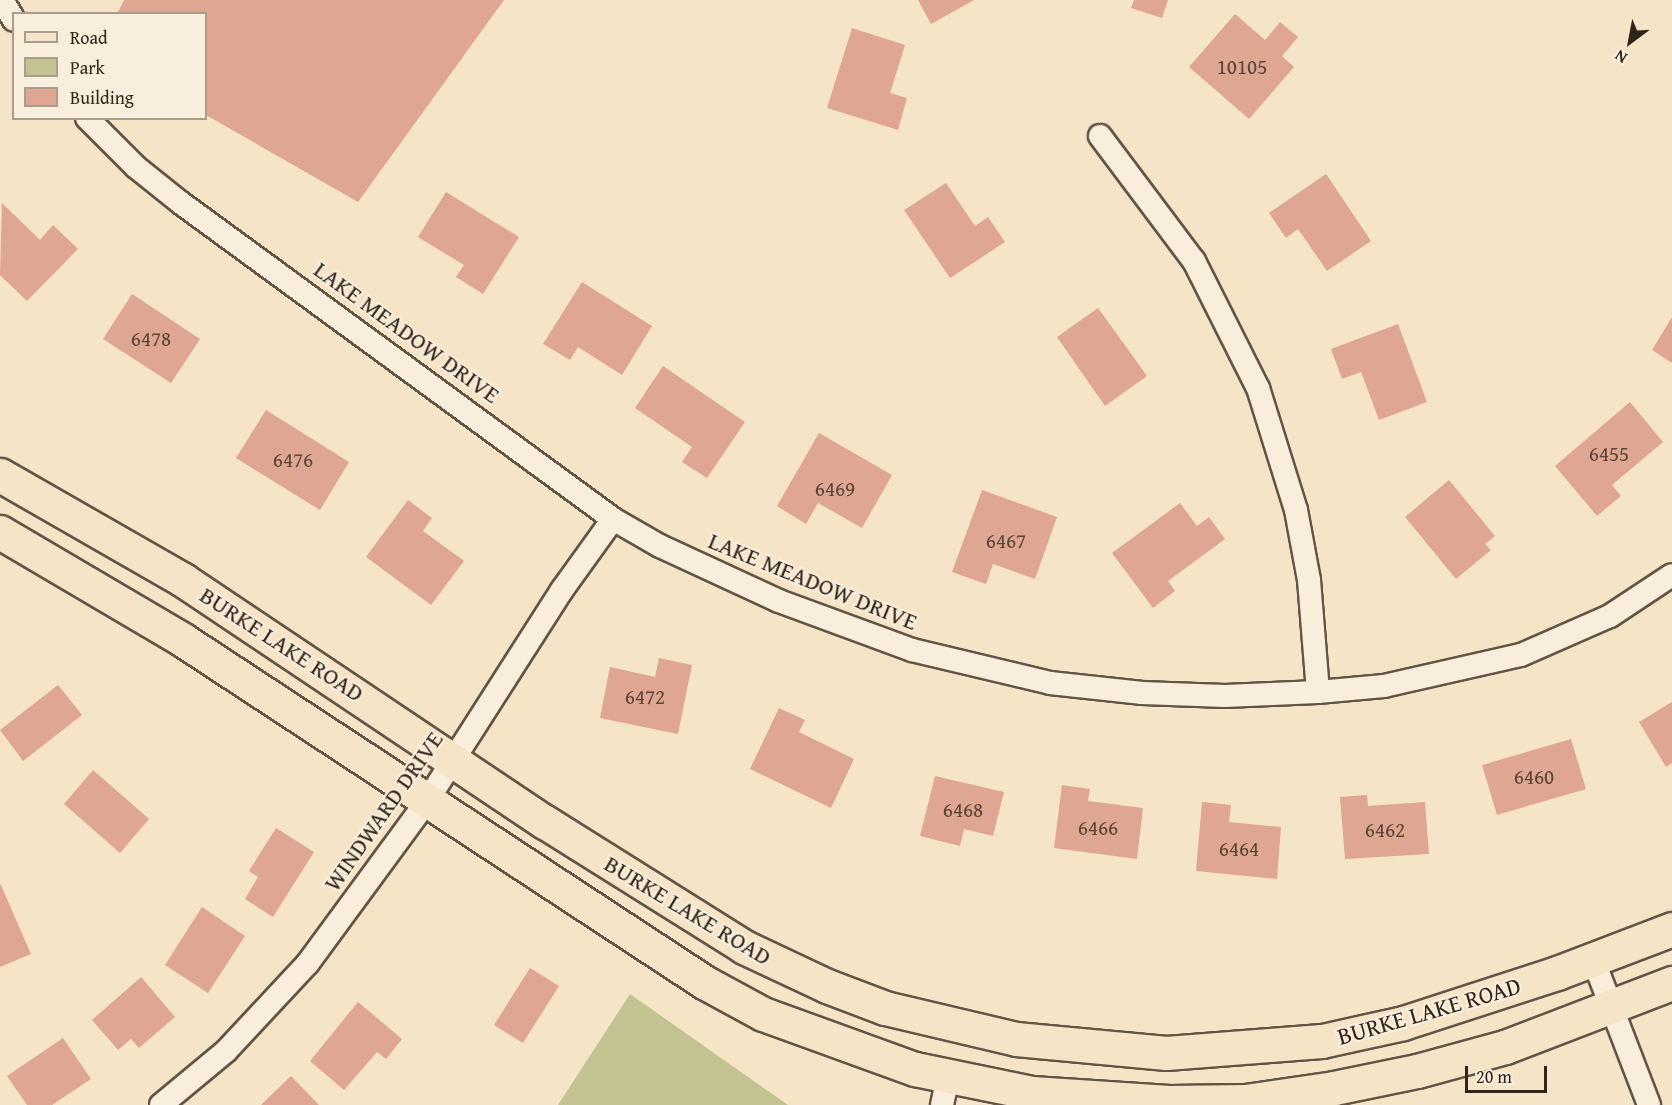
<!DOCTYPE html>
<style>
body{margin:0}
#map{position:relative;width:1672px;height:1105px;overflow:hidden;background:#f6e4c7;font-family:"Gentium Book Plus",serif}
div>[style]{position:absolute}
.green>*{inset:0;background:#c3c291}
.building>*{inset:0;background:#dfa691}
.roads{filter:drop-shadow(2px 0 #625545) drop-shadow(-2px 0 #625545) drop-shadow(0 2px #625545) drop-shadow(0 -2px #625545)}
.minor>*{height:22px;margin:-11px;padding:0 11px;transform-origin:11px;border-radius:11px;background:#f9eddb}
.primary>*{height:33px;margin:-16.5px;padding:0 16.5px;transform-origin:16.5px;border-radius:16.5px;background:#f6e4c7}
span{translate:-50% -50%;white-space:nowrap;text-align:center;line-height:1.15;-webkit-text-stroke:4.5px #f9eddb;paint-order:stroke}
.number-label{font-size:21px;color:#5c4538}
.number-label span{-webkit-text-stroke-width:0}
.street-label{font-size:24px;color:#30251a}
.legend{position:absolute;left:12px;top:12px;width:195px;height:108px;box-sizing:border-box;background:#f9eddb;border:2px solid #a99d8e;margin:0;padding:8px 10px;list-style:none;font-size:18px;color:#30251a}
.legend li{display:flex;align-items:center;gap:12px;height:30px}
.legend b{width:30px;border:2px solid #a99d8e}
.north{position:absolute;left:1600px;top:12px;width:60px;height:60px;-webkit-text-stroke:4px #f9eddb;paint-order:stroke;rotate:212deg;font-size:16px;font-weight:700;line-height:24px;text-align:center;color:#30251a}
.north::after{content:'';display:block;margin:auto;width:21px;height:27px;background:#30251a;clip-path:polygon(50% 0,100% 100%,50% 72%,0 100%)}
.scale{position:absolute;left:1465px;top:1066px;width:82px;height:27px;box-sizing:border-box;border:3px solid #30251a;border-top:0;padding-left:8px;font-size:18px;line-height:21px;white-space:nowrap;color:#30251a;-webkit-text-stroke:4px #f9eddb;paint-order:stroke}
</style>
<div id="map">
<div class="green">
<div style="clip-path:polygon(630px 994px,788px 1105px,558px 1105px)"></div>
</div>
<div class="building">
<div style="clip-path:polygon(124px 0,504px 0,358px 202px,206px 115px,206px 14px,117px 14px)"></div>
<div style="clip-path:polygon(918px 0,974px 0,931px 24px)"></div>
<div style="clip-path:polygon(1134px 0,1168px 0,1162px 18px,1131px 8px)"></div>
<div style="clip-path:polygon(1235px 14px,1265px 40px,1280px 22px,1298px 37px,1282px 56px,1294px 67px,1249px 119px,1189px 67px)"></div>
<div style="clip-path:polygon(852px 28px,905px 45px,890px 93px,907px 98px,898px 130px,827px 108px)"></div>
<div style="clip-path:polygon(1326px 174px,1371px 241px,1327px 271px,1298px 229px,1286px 238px,1269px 213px)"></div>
<div style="clip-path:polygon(946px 183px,975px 226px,988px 217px,1005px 242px,950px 278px,904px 210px)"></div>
<div style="clip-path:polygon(446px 192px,519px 237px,483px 294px,456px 277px,464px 265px,418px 237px)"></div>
<div style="clip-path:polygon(2px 203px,40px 240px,53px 225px,78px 249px,27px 301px,0 275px)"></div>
<div style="clip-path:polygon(582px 282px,652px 326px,622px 375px,578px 347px,570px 360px,543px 344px)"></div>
<div style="clip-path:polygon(132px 294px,200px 339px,171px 383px,103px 339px)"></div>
<div style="clip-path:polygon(1098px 308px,1147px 376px,1105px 406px,1057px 337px)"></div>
<div style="clip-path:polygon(1672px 317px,1672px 363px,1652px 350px)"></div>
<div style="clip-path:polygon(1398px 324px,1427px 402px,1379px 420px,1361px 372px,1342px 379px,1331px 349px)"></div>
<div style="clip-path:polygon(663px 366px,745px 422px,707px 478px,682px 462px,692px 447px,635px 408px)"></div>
<div style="clip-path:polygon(1630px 402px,1663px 442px,1612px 485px,1621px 496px,1597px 516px,1555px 466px)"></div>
<div style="clip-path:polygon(266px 410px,349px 462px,320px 510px,236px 458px)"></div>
<div style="clip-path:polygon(819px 433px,892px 475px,862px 528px,818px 503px,806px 524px,777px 506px)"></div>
<div style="clip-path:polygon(1449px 480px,1495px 536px,1485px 544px,1491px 550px,1456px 579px,1405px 517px)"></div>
<div style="clip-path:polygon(982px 490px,1057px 517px,1035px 579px,993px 564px,986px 584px,952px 572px)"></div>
<div style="clip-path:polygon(408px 500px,432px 518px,423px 531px,464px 561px,431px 605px,366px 557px)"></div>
<div style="clip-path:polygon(1180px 503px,1197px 526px,1209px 517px,1225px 539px,1168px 581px,1175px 591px,1153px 608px,1112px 553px)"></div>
<div style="clip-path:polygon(659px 658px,692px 665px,678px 734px,600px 718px,610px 667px,655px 677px)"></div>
<div style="clip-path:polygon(58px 685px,82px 715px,23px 761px,0 730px)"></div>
<div style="clip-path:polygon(1672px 702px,1672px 763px,1666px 767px,1639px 722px)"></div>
<div style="clip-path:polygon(779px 708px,805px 720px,799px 732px,854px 759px,831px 808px,750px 769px)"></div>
<div style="clip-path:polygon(1571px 739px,1586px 789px,1497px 815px,1482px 765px)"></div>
<div style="clip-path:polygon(93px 770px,149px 819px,120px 853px,64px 804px)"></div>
<div style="clip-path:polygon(935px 776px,1004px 792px,993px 836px,964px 829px,960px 846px,920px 836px)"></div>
<div style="clip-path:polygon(1062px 785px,1090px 789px,1088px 801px,1143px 808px,1137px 859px,1054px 848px)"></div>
<div style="clip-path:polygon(1367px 795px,1368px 806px,1425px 802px,1429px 854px,1345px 859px,1340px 797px)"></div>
<div style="clip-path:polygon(1202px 802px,1231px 805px,1229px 822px,1281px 827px,1277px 879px,1196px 871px)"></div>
<div style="clip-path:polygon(276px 828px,314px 852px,273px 917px,245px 899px,258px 877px,249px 871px)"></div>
<div style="clip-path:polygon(0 883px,31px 954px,0 967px)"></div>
<div style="clip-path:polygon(202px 907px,245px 936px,208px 993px,165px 965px)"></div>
<div style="clip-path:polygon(530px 968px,559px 986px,523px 1043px,494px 1025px)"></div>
<div style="clip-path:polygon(141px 977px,175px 1017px,139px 1048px,131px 1039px,118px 1050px,92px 1020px)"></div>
<div style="clip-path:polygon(358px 1002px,402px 1039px,386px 1059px,377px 1052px,344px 1090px,310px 1061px)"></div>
<div style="clip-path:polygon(63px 1038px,91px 1079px,52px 1105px,27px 1105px,7px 1076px)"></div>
<div style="clip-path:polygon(291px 1076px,319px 1105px,261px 1105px)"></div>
</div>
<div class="roads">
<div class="minor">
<div style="left:2px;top:0;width:23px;rotate:59deg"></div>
<div style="left:87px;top:118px;width:69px;rotate:45deg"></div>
<div style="left:136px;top:167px;width:58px;rotate:38.7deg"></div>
<div style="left:181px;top:203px;width:535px;rotate:36.18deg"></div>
<div style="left:613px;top:519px;width:54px;rotate:29.9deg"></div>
<div style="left:660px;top:546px;width:131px;rotate:24.8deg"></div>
<div style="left:779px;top:601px;width:142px;rotate:20.2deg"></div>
<div style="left:912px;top:650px;width:142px;rotate:13.4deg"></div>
<div style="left:1050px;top:683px;width:93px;rotate:6.2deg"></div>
<div style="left:1142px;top:693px;width:83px;rotate:2.1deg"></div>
<div style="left:1225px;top:696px;width:93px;rotate:-2.5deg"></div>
<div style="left:1318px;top:692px;width:66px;rotate:-5.2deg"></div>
<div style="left:1384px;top:686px;width:140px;rotate:-12.8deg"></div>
<div style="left:1521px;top:655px;width:97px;rotate:-23.7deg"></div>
<div style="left:1610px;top:616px;width:74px;rotate:-33.5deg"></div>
<div style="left:1100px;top:136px;width:156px;rotate:53.1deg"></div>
<div style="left:1194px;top:261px;width:142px;rotate:63.3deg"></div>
<div style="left:1258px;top:388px;width:128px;rotate:72.7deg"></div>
<div style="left:1296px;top:510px;width:71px;rotate:79.5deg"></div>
<div style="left:1309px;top:580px;width:112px;rotate:85.4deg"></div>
<div style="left:1593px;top:959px;width:156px;rotate:69deg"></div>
<div style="left:161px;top:1105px;width:85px;rotate:-39.7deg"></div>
<div style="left:226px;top:1051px;width:120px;rotate:-47deg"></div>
<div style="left:308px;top:963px;width:201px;rotate:-53.7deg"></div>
<div style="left:427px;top:801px;width:250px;rotate:-57.4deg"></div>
<div style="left:562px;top:590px;width:87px;rotate:-54.3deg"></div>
<div style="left:942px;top:1105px;width:30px;rotate:-78deg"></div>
</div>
<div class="primary">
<div style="left:0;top:475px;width:211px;rotate:29.8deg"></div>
<div style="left:183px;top:580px;width:435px;rotate:33.8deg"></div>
<div style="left:545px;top:822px;width:235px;rotate:32.1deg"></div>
<div style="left:744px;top:947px;width:92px;rotate:25.2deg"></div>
<div style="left:827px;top:986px;width:62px;rotate:20.8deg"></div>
<div style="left:885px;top:1008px;width:135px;rotate:13.3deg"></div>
<div style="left:1016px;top:1039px;width:151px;rotate:5.3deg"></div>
<div style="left:1166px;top:1053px;width:156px;rotate:-4.4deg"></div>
<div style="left:1322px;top:1041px;width:83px;rotate:-12.5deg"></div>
<div style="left:1403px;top:1023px;width:162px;rotate:-18deg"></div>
<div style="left:1557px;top:973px;width:123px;rotate:-20.9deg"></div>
<div style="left:0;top:532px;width:212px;rotate:30.5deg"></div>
<div style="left:183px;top:640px;width:623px;rotate:33.28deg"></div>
<div style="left:704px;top:982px;width:67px;rotate:28.5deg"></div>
<div style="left:763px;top:1014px;width:162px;rotate:19.9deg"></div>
<div style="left:915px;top:1069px;width:119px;rotate:11.6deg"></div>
<div style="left:1032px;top:1093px;width:137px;rotate:3.8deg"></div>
<div style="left:1169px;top:1102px;width:76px;rotate:-0.8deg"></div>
<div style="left:1245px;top:1101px;width:90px;rotate:-8.3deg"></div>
<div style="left:1334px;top:1088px;width:85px;rotate:-11.6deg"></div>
<div style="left:1417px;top:1071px;width:91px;rotate:-15.3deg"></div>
<div style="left:1505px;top:1047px;width:179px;rotate:-21deg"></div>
</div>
</div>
<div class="number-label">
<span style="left:1242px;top:67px">10105</span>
<span style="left:151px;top:339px">6478</span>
<span style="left:1609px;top:454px">6455</span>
<span style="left:293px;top:460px">6476</span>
<span style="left:835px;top:489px">6469</span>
<span style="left:1006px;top:541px">6467</span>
<span style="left:645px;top:697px">6472</span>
<span style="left:1534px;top:777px">6460</span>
<span style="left:963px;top:810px">6468</span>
<span style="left:1098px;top:828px">6466</span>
<span style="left:1385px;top:830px">6462</span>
<span style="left:1239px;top:849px">6464</span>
</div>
<div class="street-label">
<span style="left:407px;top:332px;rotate:36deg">LAKE MEADOW DRIVE</span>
<span style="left:813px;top:581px;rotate:22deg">LAKE MEADOW DRIVE</span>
<span style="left:282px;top:644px;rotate:33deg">BURKE LAKE ROAD</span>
<span style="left:383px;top:811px;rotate:-55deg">WINDWARD DRIVE</span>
<span style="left:688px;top:910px;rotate:31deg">BURKE LAKE ROAD</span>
<span style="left:1429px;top:1011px;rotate:-16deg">BURKE LAKE ROAD</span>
</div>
<ul class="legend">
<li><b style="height:8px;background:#f6e4c7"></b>Road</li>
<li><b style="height:16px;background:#c3c291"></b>Park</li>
<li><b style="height:16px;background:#dfa691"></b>Building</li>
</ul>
<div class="north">N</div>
<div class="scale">20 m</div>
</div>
